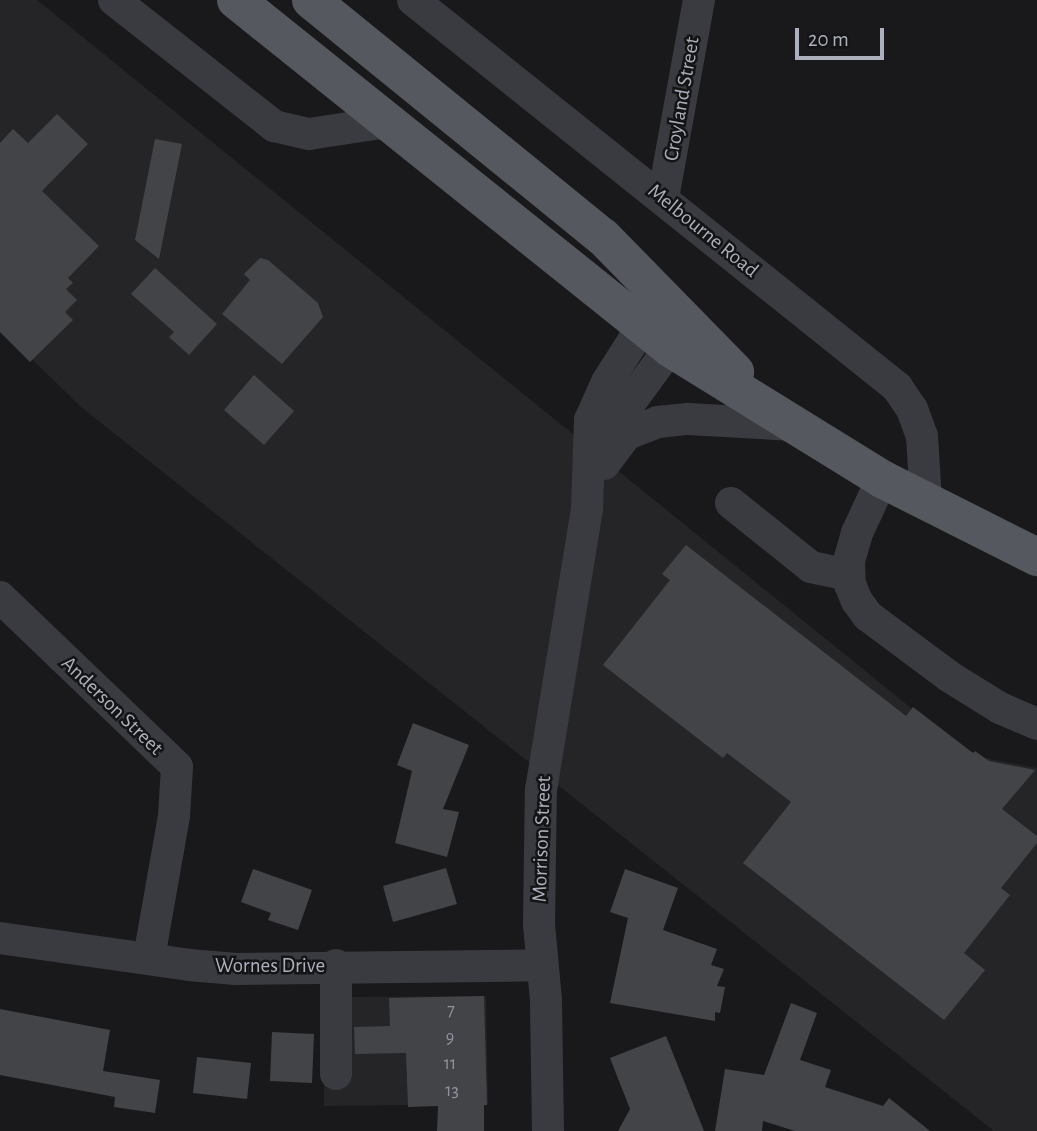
<!DOCTYPE html>
<style>
body{margin:0}
#map{position:relative;width:1037px;height:1131px;overflow:hidden;background:#19191b;font-family:"Alegreya Sans",sans-serif}
div>[style]{position:absolute}
.built>*{inset:0;background:#252528}
.building>*{inset:0;background:#434448}
.minor>*{height:32px;margin:-16px;padding:0 16px;transform-origin:16px;border-radius:16px;background:#3a3b40}
.major>*{height:38px;margin:-19px;padding:0 19px;transform-origin:19px;border-radius:19px;background:#56585f}
span{translate:-50% -50%;white-space:nowrap;text-align:center;line-height:1.15;-webkit-text-stroke:5px #141416;paint-order:stroke}
.number-label{font-size:18px;color:#91959e}
.number-label span{-webkit-text-stroke-width:0}
.street-label{font-size:21px;color:#abb0bb}
.scale{position:absolute;left:795px;top:28px;width:89px;height:32px;box-sizing:border-box;border:4px solid #abb0bb;border-top:0;padding-left:9px;font-size:21px;line-height:24px;white-space:nowrap;color:#abb0bb;-webkit-text-stroke:5px #141416;paint-order:stroke}
</style>
<div id="map">
<div class="built">
<div style="clip-path:polygon(0 0,37px 0,969px 755px,1037px 768px,1037px 1131px,994px 1131px,81px 407px,0 328px)"></div>
<div style="clip-path:polygon(486px 996px,488px 1104px,324px 1106px,324px 1079px,351px 1078px,350px 997px)"></div>
</div>
<div class="building">
<div style="clip-path:polygon(57px 114px,88px 144px,42px 191px,99px 246px,68px 278px,73px 283px,66px 289px,77px 300px,65px 312px,73px 320px,30px 362px,0 332px,0 143px,13px 129px,28px 143px)"></div>
<div style="clip-path:polygon(155px 139px,182px 144px,159px 259px,135px 240px)"></div>
<div style="clip-path:polygon(260px 258px,268px 260px,318px 303px,323px 317px,282px 364px,222px 314px,250px 280px,244px 274px)"></div>
<div style="clip-path:polygon(155px 268px,217px 324px,189px 355px,169px 337px,174px 332px,131px 294px)"></div>
<div style="clip-path:polygon(254px 375px,294px 411px,264px 445px,224px 410px)"></div>
<div style="clip-path:polygon(686px 545px,906px 716px,913px 707px,973px 753px,975px 751px,989px 761px,1035px 770px,1002px 809px,1037px 836px,1037px 843px,1001px 888px,1010px 895px,964px 953px,985px 970px,944px 1020px,743px 863px,791px 802px,727px 753px,723px 758px,603px 665px,670px 580px,662px 574px)"></div>
<div style="clip-path:polygon(413px 723px,469px 745px,443px 809px,459px 812px,447px 857px,395px 843px,412px 771px,397px 765px)"></div>
<div style="clip-path:polygon(446px 868px,457px 904px,393px 922px,383px 886px)"></div>
<div style="clip-path:polygon(253px 869px,312px 890px,298px 930px,268px 920px,271px 913px,241px 902px)"></div>
<div style="clip-path:polygon(625px 869px,678px 888px,663px 930px,717px 949px,711px 965px,724px 969px,717px 986px,725px 987px,720px 1013px,715px 1012px,715px 1021px,610px 1003px,628px 918px,610px 912px)"></div>
<div style="clip-path:polygon(484px 996px,487px 1105px,484px 1105px,484px 1131px,437px 1131px,438px 1106px,408px 1107px,406px 1053px,355px 1054px,354px 1027px,390px 1026px,389px 998px)"></div>
<div style="clip-path:polygon(791px 1003px,817px 1013px,800px 1060px,831px 1070px,825px 1087px,883px 1106px,889px 1098px,930px 1131px,795px 1131px,763px 1121px,762px 1131px,715px 1131px,725px 1069px,764px 1075px)"></div>
<div style="clip-path:polygon(0 1009px,110px 1030px,103px 1071px,160px 1080px,155px 1113px,114px 1107px,115px 1097px,0 1075px)"></div>
<div style="clip-path:polygon(272px 1032px,314px 1034px,312px 1083px,270px 1081px)"></div>
<div style="clip-path:polygon(666px 1036px,704px 1131px,618px 1131px,630px 1109px,610px 1058px)"></div>
<div style="clip-path:polygon(197px 1057px,251px 1063px,247px 1099px,193px 1093px)"></div>
</div>
<div class="minor">
<div style="left:114px;top:0;width:204px;rotate:38.2deg"></div>
<div style="left:274px;top:126px;width:36px;rotate:13deg"></div>
<div style="left:309px;top:134px;width:79px;rotate:-8.7deg"></div>
<div style="left:413px;top:0;width:620px;rotate:38.65deg"></div>
<div style="left:897px;top:387px;width:27px;rotate:56deg"></div>
<div style="left:912px;top:409px;width:29px;rotate:70deg"></div>
<div style="left:922px;top:436px;width:66px;rotate:86.5deg"></div>
<div style="left:663px;top:198px;width:201px;rotate:-79.7deg"></div>
<div style="left:609px;top:449px;width:49px;rotate:-66deg"></div>
<div style="left:629px;top:404px;width:69px;rotate:-53.8deg"></div>
<div style="left:604px;top:464px;width:38px;rotate:-53deg"></div>
<div style="left:627px;top:434px;width:33px;rotate:-21deg"></div>
<div style="left:658px;top:422px;width:30px;rotate:-6deg"></div>
<div style="left:688px;top:419px;width:106px;rotate:3.2deg"></div>
<div style="left:882px;top:479px;width:60px;rotate:114.8deg"></div>
<div style="left:857px;top:533px;width:29px;rotate:106deg"></div>
<div style="left:849px;top:561px;width:23px;rotate:88deg"></div>
<div style="left:850px;top:584px;width:18px;rotate:68deg"></div>
<div style="left:857px;top:601px;width:19px;rotate:54deg"></div>
<div style="left:868px;top:616px;width:102px;rotate:36.6deg"></div>
<div style="left:950px;top:677px;width:59px;rotate:31.8deg"></div>
<div style="left:1000px;top:708px;width:40px;rotate:23.4deg"></div>
<div style="left:731px;top:503px;width:102px;rotate:38.7deg"></div>
<div style="left:811px;top:567px;width:39px;rotate:12deg"></div>
<div style="left:0;top:597px;width:245px;rotate:43.8deg"></div>
<div style="left:177px;top:767px;width:49px;rotate:93.5deg"></div>
<div style="left:174px;top:816px;width:144px;rotate:100deg"></div>
<div style="left:0;top:938px;width:191px;rotate:8.1deg"></div>
<div style="left:189px;top:965px;width:47px;rotate:4.9deg"></div>
<div style="left:236px;top:969px;width:306px;rotate:-0.7deg"></div>
<div style="left:336px;top:965px;width:109px;rotate:90deg"></div>
<div style="left:548px;top:1131px;width:131px;rotate:-90.9deg"></div>
<div style="left:546px;top:1000px;width:75px;rotate:-95.3deg"></div>
<div style="left:539px;top:925px;width:135px;rotate:-89.2deg"></div>
<div style="left:541px;top:790px;width:285px;rotate:-80.7deg"></div>
<div style="left:587px;top:509px;width:89px;rotate:-88.1deg"></div>
<div style="left:590px;top:420px;width:42px;rotate:-65.9deg"></div>
<div style="left:607px;top:382px;width:65px;rotate:-57.5deg"></div>
</div>
<div class="major">
<div style="left:236px;top:0;width:556px;rotate:38.72deg"></div>
<div style="left:670px;top:348px;width:249px;rotate:31.7deg"></div>
<div style="left:882px;top:479px;width:174px;rotate:26.7deg"></div>
<div style="left:311px;top:0;width:376px;rotate:39.1deg"></div>
<div style="left:603px;top:237px;width:189px;rotate:45.6deg"></div>
</div>
<div class="number-label">
<span style="left:451px;top:1011px">7</span>
<span style="left:450px;top:1038px">9</span>
<span style="left:450px;top:1064px">11</span>
<span style="left:452px;top:1091px">13</span>
</div>
<div class="street-label">
<span style="left:682px;top:99px;rotate:-80deg">Croyland Street</span>
<span style="left:703px;top:231px;rotate:39deg">Melbourne Road</span>
<span style="left:112px;top:706px;rotate:44deg">Anderson Street</span>
<span style="left:542px;top:839px;rotate:-88deg">Morrison Street</span>
<span style="left:270px;top:966px">Wornes Drive</span>
</div>
<div class="scale">20 m</div>
</div>
